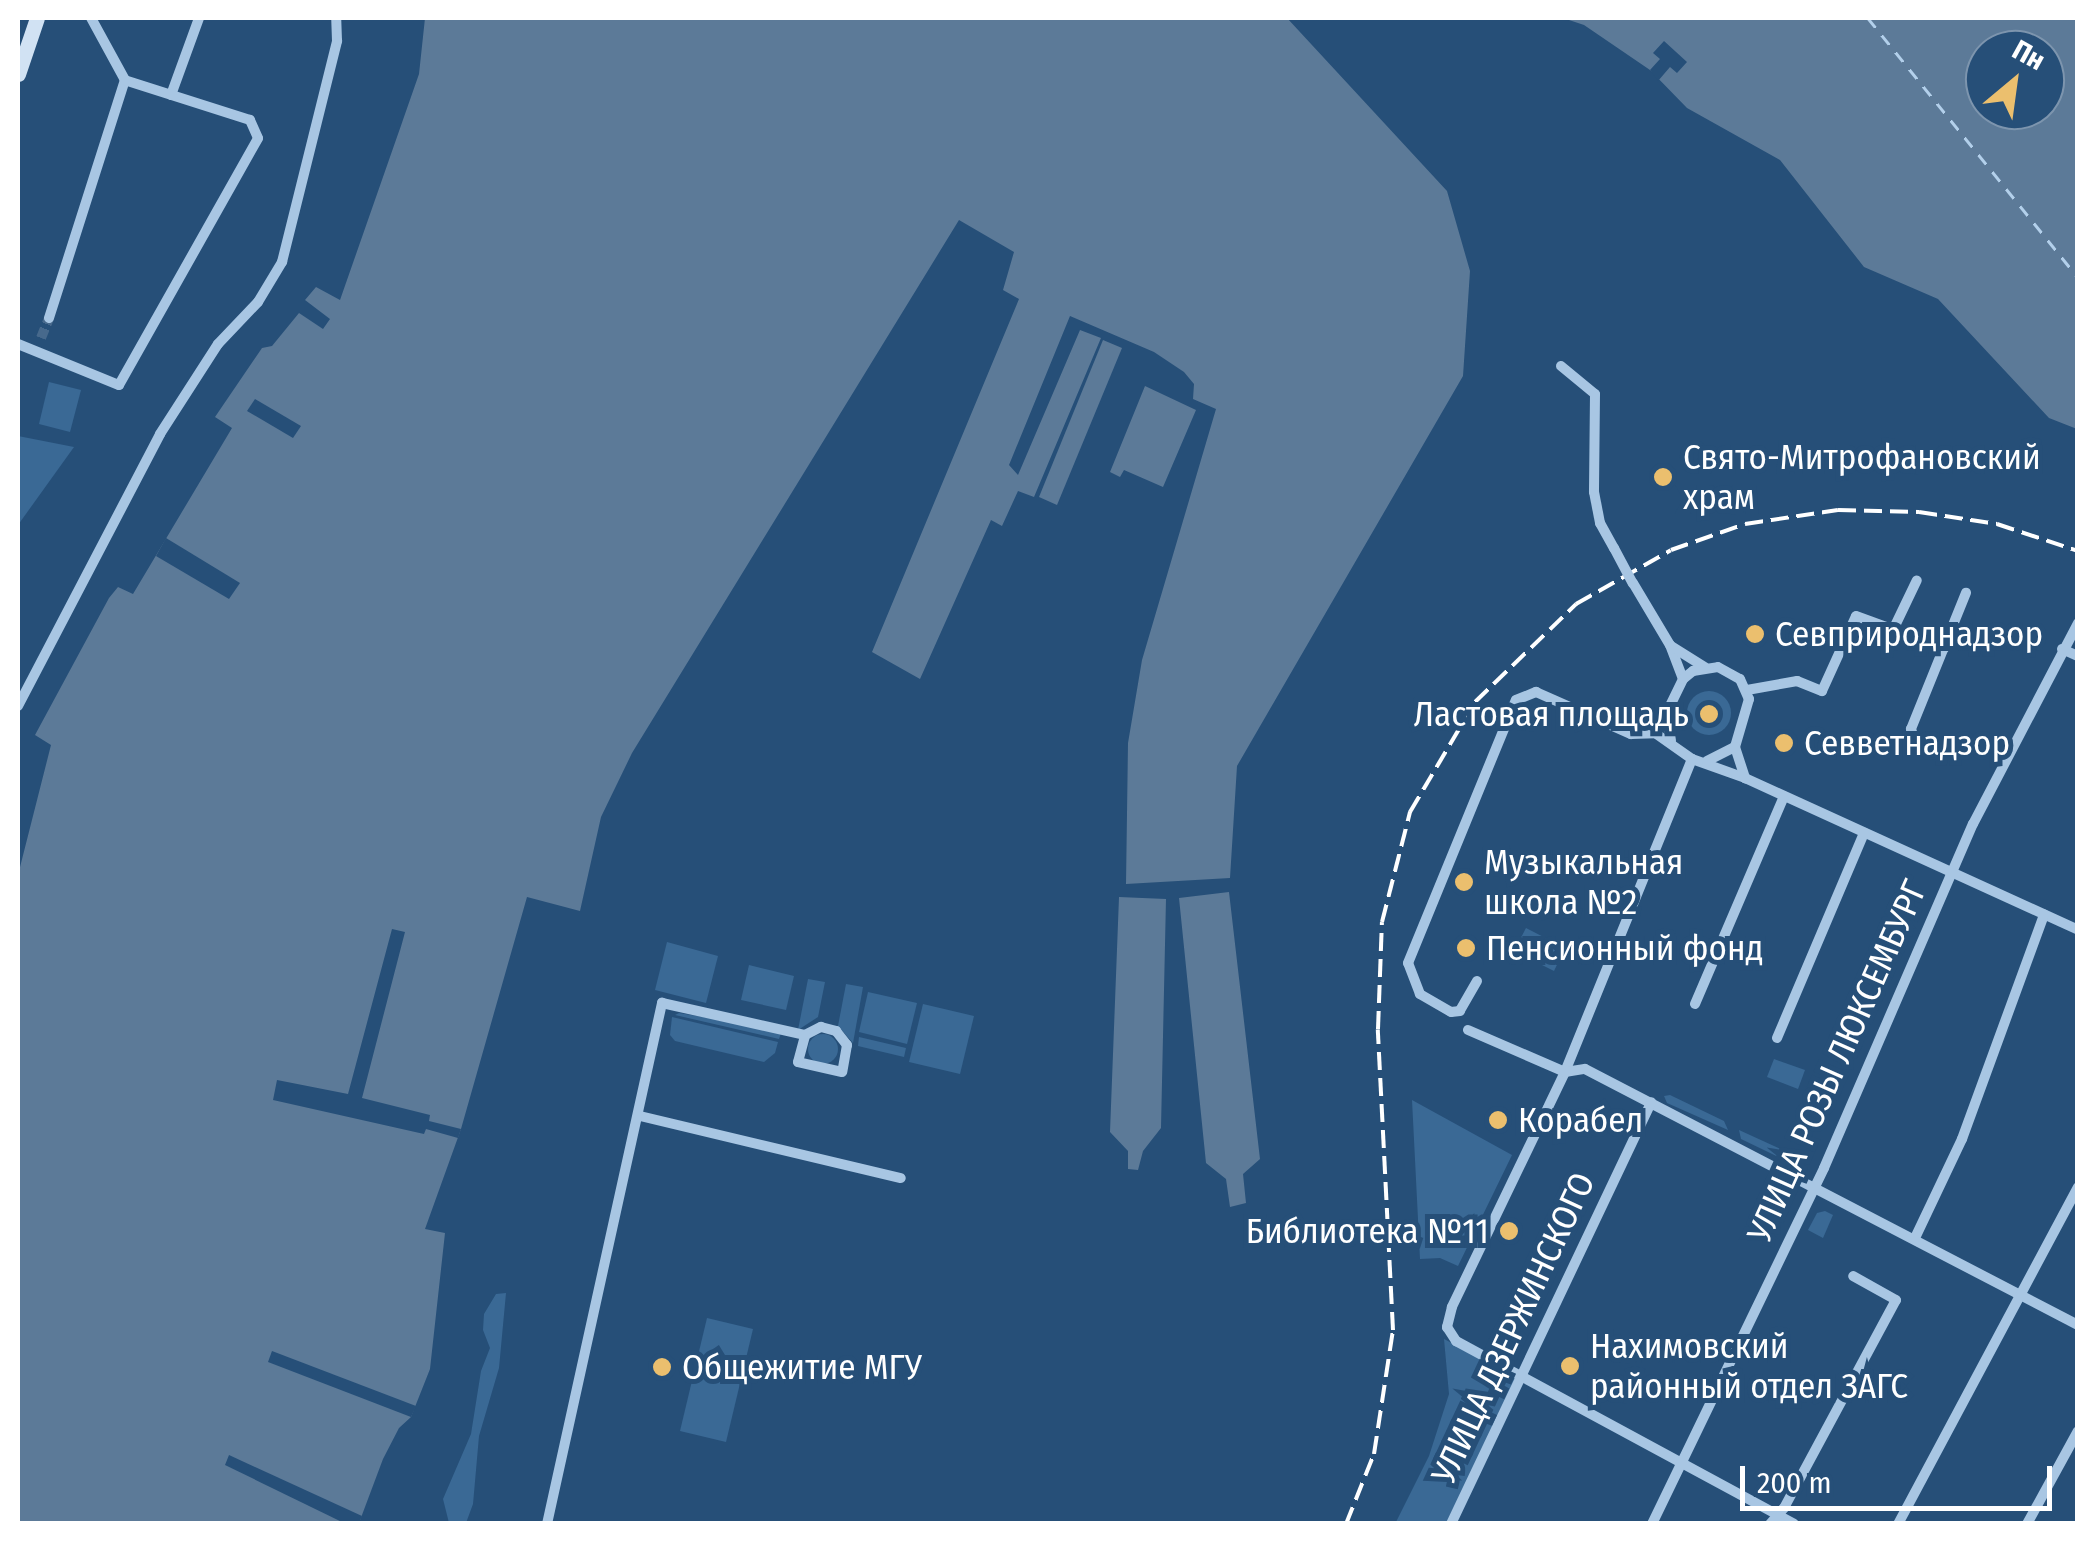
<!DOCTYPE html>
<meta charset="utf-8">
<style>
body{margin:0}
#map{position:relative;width:2095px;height:1541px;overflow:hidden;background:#264f78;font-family:"Fira Sans Condensed",sans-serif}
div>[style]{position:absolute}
.green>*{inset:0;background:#3a6995}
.round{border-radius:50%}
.water>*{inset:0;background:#5c7a98}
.pier>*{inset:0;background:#264f78}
.ferry>*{height:2.5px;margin-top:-1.25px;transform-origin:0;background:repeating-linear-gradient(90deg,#b3d0eb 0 12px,transparent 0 22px)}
.minor-tunnel>*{height:10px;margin-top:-5px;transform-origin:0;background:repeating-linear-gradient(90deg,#47698c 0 10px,transparent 0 15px)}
.minor>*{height:10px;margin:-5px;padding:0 5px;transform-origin:5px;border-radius:5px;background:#a8c6e3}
.secondary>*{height:15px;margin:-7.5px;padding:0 7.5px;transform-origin:7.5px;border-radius:7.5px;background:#d1e2f3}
.rail>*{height:4px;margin-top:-2px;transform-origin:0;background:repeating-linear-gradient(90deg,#fff 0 18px,transparent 0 26px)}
.minor-bridge>*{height:10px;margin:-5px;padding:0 5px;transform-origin:5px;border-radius:5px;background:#a8c6e3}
.dots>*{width:28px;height:28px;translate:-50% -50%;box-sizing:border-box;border:5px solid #264f78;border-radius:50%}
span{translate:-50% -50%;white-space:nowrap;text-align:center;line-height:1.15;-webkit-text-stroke:10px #264f78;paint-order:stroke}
.poi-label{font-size:35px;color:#fff}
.left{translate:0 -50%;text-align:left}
.right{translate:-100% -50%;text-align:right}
.street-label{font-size:35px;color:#fff}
.frame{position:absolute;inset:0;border:20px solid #fff;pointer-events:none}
.north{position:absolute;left:1965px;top:30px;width:100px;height:100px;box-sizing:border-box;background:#264f78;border:2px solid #7d95ae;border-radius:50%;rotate:29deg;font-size:28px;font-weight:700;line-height:40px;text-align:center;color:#fff}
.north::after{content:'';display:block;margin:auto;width:35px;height:45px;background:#ebbf6e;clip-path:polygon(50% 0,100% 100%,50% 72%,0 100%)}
.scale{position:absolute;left:1740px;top:1466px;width:312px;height:45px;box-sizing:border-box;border:5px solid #fff;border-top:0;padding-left:12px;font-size:30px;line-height:35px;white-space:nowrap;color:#fff;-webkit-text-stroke:8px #264f78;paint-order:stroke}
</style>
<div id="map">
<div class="green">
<i style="clip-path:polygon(49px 382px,81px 390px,70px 432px,39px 424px)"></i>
<i style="clip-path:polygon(18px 436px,74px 447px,18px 525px)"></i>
<i class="round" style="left:1687px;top:691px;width:44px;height:44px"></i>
<i style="clip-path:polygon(1526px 928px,1565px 948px,1554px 971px,1514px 951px)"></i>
<i style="clip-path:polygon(667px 942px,718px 956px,706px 1003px,655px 990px)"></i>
<i style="clip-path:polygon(749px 965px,794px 976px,786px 1010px,741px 1000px)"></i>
<i style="clip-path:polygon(808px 979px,825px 982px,818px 1017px,798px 1030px)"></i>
<i style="clip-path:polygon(846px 984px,863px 987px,853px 1043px,838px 1026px)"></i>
<i style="clip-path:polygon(868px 992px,917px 1003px,907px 1044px,859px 1032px)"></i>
<i style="clip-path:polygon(923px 1004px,974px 1016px,960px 1074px,909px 1062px)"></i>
<i style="clip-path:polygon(679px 1013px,709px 1018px,781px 1033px,779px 1039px,675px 1015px)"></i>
<i style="clip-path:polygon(672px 1017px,778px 1042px,775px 1053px,764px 1062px,675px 1041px,670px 1035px)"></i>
<i class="round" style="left:808px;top:1034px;width:30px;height:30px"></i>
<i style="clip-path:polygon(859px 1037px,906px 1048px,904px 1057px,858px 1046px)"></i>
<i style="clip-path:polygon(1774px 1059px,1805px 1070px,1798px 1089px,1767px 1077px)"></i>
<i style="clip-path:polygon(1670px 1095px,1724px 1121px,1728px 1130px,1667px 1103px,1664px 1096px)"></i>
<i style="clip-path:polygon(1412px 1100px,1512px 1155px,1458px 1266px,1440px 1258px,1420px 1259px)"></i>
<i style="clip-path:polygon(1739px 1130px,1787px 1152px,1793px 1158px,1791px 1163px,1741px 1139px)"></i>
<i style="clip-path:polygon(1825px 1211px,1833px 1215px,1823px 1238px,1808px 1230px,1817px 1213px)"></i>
<i style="clip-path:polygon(506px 1293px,499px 1368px,479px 1436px,473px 1504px,466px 1523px,449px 1523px,443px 1499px,471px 1434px,481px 1371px,490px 1348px,483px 1330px,484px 1314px,496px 1294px)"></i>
<i style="clip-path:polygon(707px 1318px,753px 1329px,726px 1442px,680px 1431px)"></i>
<i style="clip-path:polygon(1444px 1339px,1519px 1377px,1446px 1523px,1395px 1524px,1429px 1456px,1449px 1394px)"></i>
</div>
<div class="water">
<i style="clip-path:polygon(425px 18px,1287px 18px,1447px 191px,1470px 271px,1463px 376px,1237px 766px,1230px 878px,1126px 884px,1128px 743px,1142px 660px,1216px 409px,1193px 399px,1194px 384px,1184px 372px,1154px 352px,1070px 316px,1009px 465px,1018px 475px,1080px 330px,1101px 338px,1034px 497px,1018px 491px,1002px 526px,991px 520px,920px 679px,872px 652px,1019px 299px,1003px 290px,1014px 252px,959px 220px,632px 753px,601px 817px,580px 911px,527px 897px,461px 1129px,425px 1229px,445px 1233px,430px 1369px,411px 1417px,399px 1428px,383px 1459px,359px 1523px,18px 1524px,18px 875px,51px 745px,35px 735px,109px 598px,118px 587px,133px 594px,232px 428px,215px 417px,262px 348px,272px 346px,299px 313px,323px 329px,330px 319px,305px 300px,316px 287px,340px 300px,419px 74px)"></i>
<i style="clip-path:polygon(evenodd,1563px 18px,2077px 18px,2077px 429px,2049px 418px,1938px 299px,1864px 267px,1780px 160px,1687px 108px,1650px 70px,1584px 25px,1563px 18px,1985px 50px,2045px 50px,2045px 110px,1985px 110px,1985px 50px)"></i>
<i style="clip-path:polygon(1103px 340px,1122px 348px,1057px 505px,1039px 497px)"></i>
<i style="clip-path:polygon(1145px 386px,1196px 410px,1163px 487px,1124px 470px,1120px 477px,1110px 472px)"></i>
<i style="clip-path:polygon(1229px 892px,1260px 1159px,1243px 1174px,1246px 1203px,1230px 1207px,1226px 1179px,1206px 1163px,1179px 898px)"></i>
<i style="clip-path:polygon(1119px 897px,1166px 899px,1161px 1128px,1143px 1151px,1138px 1170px,1128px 1169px,1128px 1151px,1110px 1132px)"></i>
</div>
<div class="pier">
<i style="clip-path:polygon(1664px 41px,1687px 62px,1677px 73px,1670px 67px,1658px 81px,1650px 70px,1660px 59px,1653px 53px)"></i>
<i style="clip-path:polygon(255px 399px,301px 426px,293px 438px,247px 411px)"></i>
<i style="clip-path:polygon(166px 538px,240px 583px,229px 599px,156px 556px)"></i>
<i style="clip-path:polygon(392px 929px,405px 932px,362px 1098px,430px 1115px,429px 1121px,461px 1129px,458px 1138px,426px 1129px,424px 1134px,273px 1100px,277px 1080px,348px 1094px)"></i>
<i style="clip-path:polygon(272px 1351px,416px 1406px,411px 1417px,268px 1362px)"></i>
<i style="clip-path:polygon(229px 1455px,362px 1516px,359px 1523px,344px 1523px,225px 1465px)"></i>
</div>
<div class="ferry">
<i style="left:1868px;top:18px;width:333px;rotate:51deg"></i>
</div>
<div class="minor-tunnel">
<i style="left:41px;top:338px;width:22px;rotate:-68deg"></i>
</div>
<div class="minor">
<i style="left:171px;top:95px;width:82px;rotate:-70deg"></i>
<i style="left:49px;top:318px;width:250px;rotate:-72.3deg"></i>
<i style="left:18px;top:344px;width:109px;rotate:22.1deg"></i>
<i style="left:119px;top:385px;width:283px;rotate:-60.6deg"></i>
<i style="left:258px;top:138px;width:20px;rotate:-114deg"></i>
<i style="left:250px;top:120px;width:131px;rotate:-162.3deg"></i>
<i style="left:125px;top:80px;width:71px;rotate:-118.7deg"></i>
<i style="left:1561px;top:366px;width:44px;rotate:39.5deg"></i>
<i style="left:1595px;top:394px;width:98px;rotate:90.6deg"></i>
<i style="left:1594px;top:492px;width:32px;rotate:79deg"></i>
<i style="left:1600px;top:523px;width:29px;rotate:61deg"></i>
<i style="left:1633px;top:583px;width:72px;rotate:59.2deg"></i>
<i style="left:1670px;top:645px;width:36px;rotate:69deg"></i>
<i style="left:1893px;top:630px;width:55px;rotate:-64.4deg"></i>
<i style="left:1671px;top:646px;width:40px;rotate:32deg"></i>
<i style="left:2062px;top:649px;width:17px;rotate:24deg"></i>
<i style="left:1747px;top:690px;width:51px;rotate:-10.2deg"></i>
<i style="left:1797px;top:681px;width:27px;rotate:22deg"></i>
<i style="left:1822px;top:691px;width:82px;rotate:-65.6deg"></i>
<i style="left:1856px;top:616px;width:94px;rotate:20deg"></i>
<i style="left:18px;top:706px;width:307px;rotate:-62.4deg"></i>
<i style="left:160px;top:434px;width:107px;rotate:-57.2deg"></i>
<i style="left:218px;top:344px;width:58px;rotate:-46.4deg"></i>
<i style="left:258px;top:302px;width:47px;rotate:-59deg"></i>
<i style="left:282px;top:262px;width:228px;rotate:-76deg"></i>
<i style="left:337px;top:41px;width:23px;rotate:-92deg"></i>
<i style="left:1655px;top:733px;width:45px;rotate:35.1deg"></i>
<i style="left:1692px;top:759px;width:56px;rotate:19.7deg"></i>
<i style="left:1745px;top:778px;width:366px;rotate:24.5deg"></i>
<i style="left:1671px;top:741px;width:29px;rotate:-98deg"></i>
<i style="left:1667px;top:712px;width:37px;rotate:-64deg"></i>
<i style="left:1683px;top:679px;width:13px;rotate:-39deg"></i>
<i style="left:1693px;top:671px;width:25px;rotate:-9deg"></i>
<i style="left:1718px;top:667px;width:25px;rotate:29deg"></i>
<i style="left:1740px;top:679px;width:22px;rotate:66deg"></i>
<i style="left:1749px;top:699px;width:50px;rotate:106.3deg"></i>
<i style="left:1735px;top:747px;width:33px;rotate:72deg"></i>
<i style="left:1936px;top:753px;width:22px;rotate:-153deg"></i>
<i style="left:1916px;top:743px;width:15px;rotate:-110deg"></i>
<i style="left:1911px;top:729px;width:147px;rotate:-68deg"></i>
<i style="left:1692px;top:759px;width:338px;rotate:112.1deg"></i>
<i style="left:1565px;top:1072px;width:261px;rotate:115.7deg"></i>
<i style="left:1452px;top:1307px;width:21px;rotate:104deg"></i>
<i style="left:1447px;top:1327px;width:17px;rotate:57deg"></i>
<i style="left:1456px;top:1341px;width:384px;rotate:28.4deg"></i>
<i style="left:1707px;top:761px;width:31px;rotate:-27deg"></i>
<i style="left:1477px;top:981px;width:34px;rotate:120deg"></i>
<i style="left:1460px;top:1011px;width:9px;rotate:174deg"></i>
<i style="left:1451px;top:1012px;width:36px;rotate:-150deg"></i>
<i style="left:1420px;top:994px;width:33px;rotate:-111deg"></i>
<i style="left:1408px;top:963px;width:284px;rotate:-67.7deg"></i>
<i style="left:1516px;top:700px;width:22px;rotate:-22deg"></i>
<i style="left:1536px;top:692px;width:104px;rotate:23.9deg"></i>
<i style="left:1631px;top:734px;width:24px;rotate:-2deg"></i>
<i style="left:1695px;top:1004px;width:226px;rotate:-66.8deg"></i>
<i style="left:1468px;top:1030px;width:106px;rotate:23.4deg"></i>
<i style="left:1565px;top:1072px;width:20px;rotate:-9deg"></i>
<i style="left:1585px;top:1069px;width:556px;rotate:27.44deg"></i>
<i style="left:1777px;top:1038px;width:223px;rotate:-67deg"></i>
<i style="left:640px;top:1116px;width:268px;rotate:13.4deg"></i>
<i style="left:1915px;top:1238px;width:110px;rotate:-64.6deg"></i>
<i style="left:1962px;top:1139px;width:239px;rotate:-69.9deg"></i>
<i style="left:547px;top:1524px;width:534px;rotate:-77.55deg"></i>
<i style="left:662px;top:1003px;width:147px;rotate:12.6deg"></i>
<i style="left:805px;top:1035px;width:18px;rotate:-27deg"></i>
<i style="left:821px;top:1027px;width:16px;rotate:15deg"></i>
<i style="left:836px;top:1031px;width:18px;rotate:52deg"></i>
<i style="left:847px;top:1045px;width:27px;rotate:100deg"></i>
<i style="left:842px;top:1072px;width:45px;rotate:-167.2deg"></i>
<i style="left:798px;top:1062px;width:28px;rotate:-75deg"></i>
<i style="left:1451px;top:1524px;width:467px;rotate:-64.6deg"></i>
<i style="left:1652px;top:1524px;width:395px;rotate:-64.2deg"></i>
<i style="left:1824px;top:1168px;width:375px;rotate:-66.6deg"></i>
<i style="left:1973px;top:824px;width:227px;rotate:-62.4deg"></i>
<i style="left:1770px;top:1524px;width:21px;rotate:-49deg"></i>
<i style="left:1784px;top:1508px;width:236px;rotate:-61.7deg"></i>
<i style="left:1896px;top:1300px;width:49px;rotate:-150.8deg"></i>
<i style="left:1898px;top:1524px;width:382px;rotate:-61.9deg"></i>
<i style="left:2027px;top:1524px;width:106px;rotate:-61.3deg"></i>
</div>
<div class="secondary">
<i style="left:18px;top:74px;width:59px;rotate:-71.3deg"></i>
</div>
<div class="rail">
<i style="left:1346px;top:1524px;width:75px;rotate:-68.2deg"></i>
<i style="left:1374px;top:1454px;width:125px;rotate:-81.3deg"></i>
<i style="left:1393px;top:1330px;width:301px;rotate:-92.9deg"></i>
<i style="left:1378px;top:1029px;width:107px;rotate:-87.9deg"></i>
<i style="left:1382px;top:922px;width:114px;rotate:-75.7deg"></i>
<i style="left:1410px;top:812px;width:128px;rotate:-59.4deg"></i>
<i style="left:1475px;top:702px;width:141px;rotate:-44.1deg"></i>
<i style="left:1576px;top:604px;width:109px;rotate:-29.6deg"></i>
<i style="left:1671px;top:550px;width:78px;rotate:-19.4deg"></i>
<i style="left:1745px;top:524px;width:94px;rotate:-8.6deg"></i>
<i style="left:1838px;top:510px;width:81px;rotate:1.4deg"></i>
<i style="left:1919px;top:512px;width:79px;rotate:8.7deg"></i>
<i style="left:1997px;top:524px;width:85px;rotate:18.4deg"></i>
</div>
<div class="minor-bridge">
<i style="left:1614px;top:548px;width:40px;rotate:62deg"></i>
</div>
<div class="dots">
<i style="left:1663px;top:477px;background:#ebbf6e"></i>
<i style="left:1755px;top:634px;background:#ebbf6e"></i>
<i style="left:1709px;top:714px;background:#ebbf6e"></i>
<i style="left:1784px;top:743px;background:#ebbf6e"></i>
<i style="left:1464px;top:882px;background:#ebbf6e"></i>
<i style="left:1466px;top:948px;background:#ebbf6e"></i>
<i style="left:1498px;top:1120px;background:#ebbf6e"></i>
<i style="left:1509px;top:1231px;background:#ebbf6e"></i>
<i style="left:1570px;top:1366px;background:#ebbf6e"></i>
<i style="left:662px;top:1367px;background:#ebbf6e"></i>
</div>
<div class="poi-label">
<span class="left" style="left:1683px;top:477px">Свято-Митрофановский<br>храм</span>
<span class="left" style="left:1775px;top:634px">Севприроднадзор</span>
<span class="right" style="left:1689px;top:714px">Ластовая площадь</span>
<span class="left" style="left:1804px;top:743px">Севветнадзор</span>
<span class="left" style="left:1484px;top:882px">Музыкальная<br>школа №2</span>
<span class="left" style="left:1486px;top:948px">Пенсионный фонд</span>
<span class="left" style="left:1518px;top:1120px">Корабел</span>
<span class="right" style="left:1489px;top:1231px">Библиотека №11</span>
<span class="left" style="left:1590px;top:1366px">Нахимовский<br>районный отдел ЗАГС</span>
<span class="left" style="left:682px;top:1367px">Общежитие МГУ</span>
</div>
<div class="street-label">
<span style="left:1837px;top:1061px;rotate:-66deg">УЛИЦА РОЗЫ ЛЮКСЕМБУРГ</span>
<span style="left:1513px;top:1328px;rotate:-65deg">УЛИЦА ДЗЕРЖИНСКОГО</span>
</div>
<div class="frame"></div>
<div class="north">Пн</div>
<div class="scale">200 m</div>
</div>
